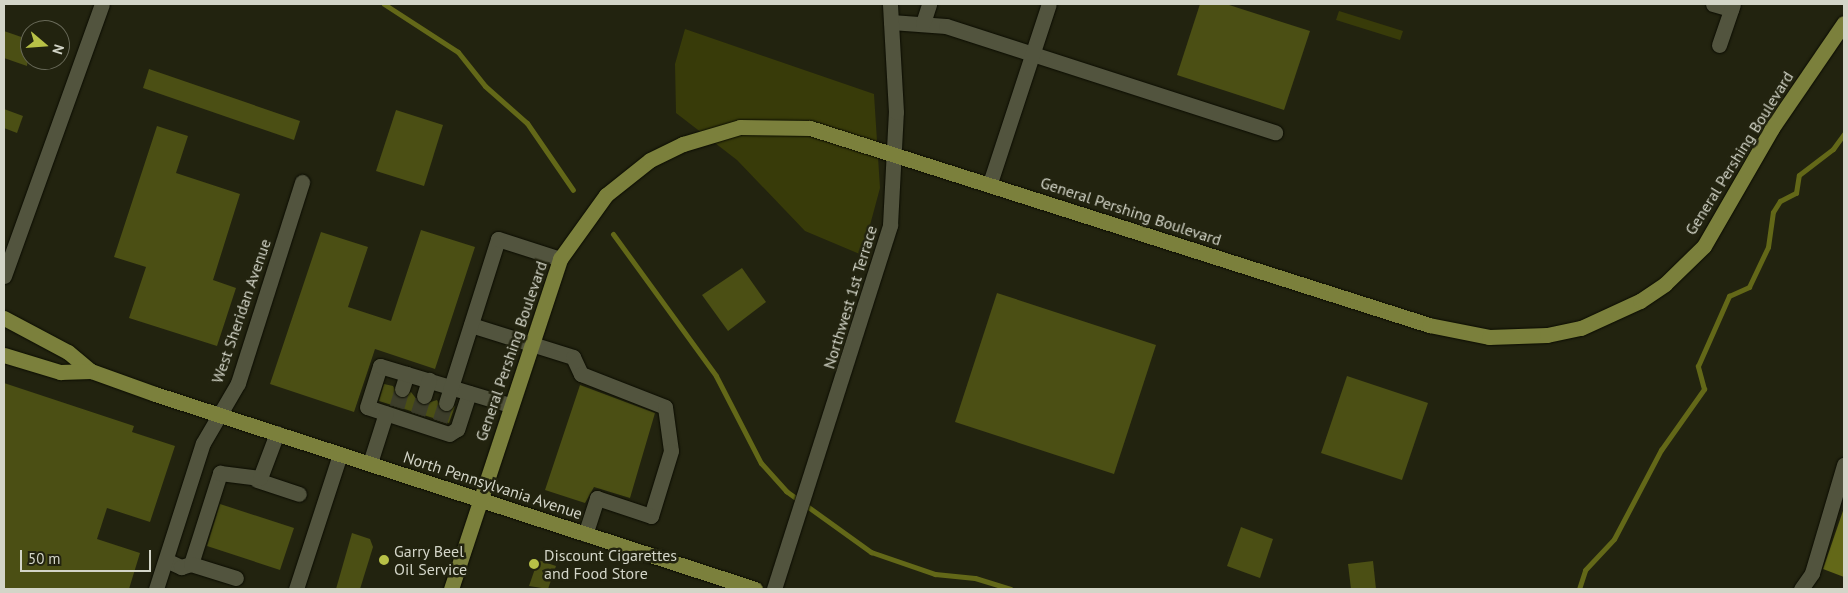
<!DOCTYPE html>
<style>
body{margin:0}
#map{position:relative;width:1848px;height:593px;overflow:hidden;background:#22230f;font-family:"PT Sans",sans-serif}
div>[style]{position:absolute}
.green>*{inset:0;background:#383b09}
.water>*{inset:0;background:#636818}
.stream>*{height:5px;margin:-2.5px;padding:0 2.5px;transform-origin:2.5px;border-radius:2.5px;background:#636818}
.building>*{inset:0;background:#4b4f14}
.minor-tunnel>*{height:15px;margin-top:-7.5px;transform-origin:0;background:repeating-linear-gradient(90deg,#3d3e2b 0 15px,transparent 0 23px)}
.roads{filter:drop-shadow(0 0 1px #0b0c00) drop-shadow(0 0 1px #0b0c00)}
.minor>*{height:15px;margin:-7.5px;padding:0 7.5px;transform-origin:7.5px;border-radius:7.5px;background:#52543e}
.major>*{height:15px;margin:-7.5px;padding:0 7.5px;transform-origin:7.5px;border-radius:7.5px;background:#7b803c}
.dots>*{width:14px;height:14px;translate:-50% -50%;box-sizing:border-box;border:2px solid #22230f;border-radius:50%}
span{translate:-50% -50%;white-space:nowrap;text-align:center;line-height:1.15;-webkit-text-stroke:5px #22230f;paint-order:stroke}
.street-label{font-size:16px;color:#d3d5c8}
.poi-label{font-size:16px;color:#d3d5c8}
.left{translate:0 -50%;text-align:left}
.frame{position:absolute;inset:0;border:5px solid #d3d5c8;pointer-events:none}
.north{position:absolute;left:20px;top:20px;width:50px;height:50px;box-sizing:border-box;background:#22230f;border:1px solid #696a59;border-radius:50%;rotate:108deg;font-size:14px;font-weight:700;line-height:20px;text-align:center;color:#d3d5c8}
.north::after{content:'';display:block;margin:auto;width:18px;height:22px;background:#b8c147;clip-path:polygon(50% 0,100% 100%,50% 72%,0 100%)}
.scale{position:absolute;left:20px;top:550px;width:131px;height:22px;box-sizing:border-box;border:2px solid #d3d5c8;border-top:0;padding-left:6px;font-size:15px;line-height:18px;white-space:nowrap;color:#d3d5c8;-webkit-text-stroke:4px #22230f;paint-order:stroke}
</style>
<div id="map">
<div class="green">
<i style="clip-path:polygon(1339px 11px,1403px 31px,1400px 40px,1336px 20px)"></i>
<i style="clip-path:polygon(685px 29px,874px 94px,880px 188px,862px 255px,805px 231px,737px 160px,676px 113px,675px 64px)"></i>
</div>
<div class="water">
<i style="clip-path:polygon(1844px 508px,1844px 577px,1823px 569px)"></i>
</div>
<div class="stream">
<i style="left:384px;top:4px;width:88px;rotate:33deg"></i>
<i style="left:458px;top:52px;width:43px;rotate:51.5deg"></i>
<i style="left:485px;top:86px;width:56px;rotate:41.4deg"></i>
<i style="left:527px;top:123px;width:81px;rotate:55.5deg"></i>
<i style="left:613px;top:234px;width:175px;rotate:54deg"></i>
<i style="left:716px;top:376px;width:98px;rotate:62.7deg"></i>
<i style="left:761px;top:463px;width:38px;rotate:48deg"></i>
<i style="left:786px;top:491px;width:105px;rotate:35.7deg"></i>
<i style="left:871px;top:552px;width:68px;rotate:19deg"></i>
<i style="left:935px;top:574px;width:40px;rotate:5.7deg"></i>
<i style="left:975px;top:578px;width:37px;rotate:17deg"></i>
<i style="left:1579px;top:589px;width:20px;rotate:-72deg"></i>
<i style="left:1585px;top:570px;width:42px;rotate:-46.9deg"></i>
<i style="left:1614px;top:539px;width:101px;rotate:-62.2deg"></i>
<i style="left:1661px;top:450px;width:75px;rotate:-54.8deg"></i>
<i style="left:1704px;top:389px;width:24px;rotate:-105deg"></i>
<i style="left:1698px;top:366px;width:77px;rotate:-66.1deg"></i>
<i style="left:1729px;top:296px;width:22px;rotate:-24deg"></i>
<i style="left:1749px;top:287px;width:44px;rotate:-64.6deg"></i>
<i style="left:1768px;top:247px;width:35px;rotate:-82deg"></i>
<i style="left:1773px;top:212px;width:13px;rotate:-58deg"></i>
<i style="left:1780px;top:201px;width:18px;rotate:-27deg"></i>
<i style="left:1796px;top:193px;width:18px;rotate:-81deg"></i>
<i style="left:1799px;top:175px;width:43px;rotate:-37.4deg"></i>
<i style="left:1833px;top:149px;width:19px;rotate:-54deg"></i>
</div>
<div class="building">
<i style="clip-path:polygon(1200px 4px,1226px 4px,1310px 31px,1284px 110px,1177px 75px)"></i>
<i style="clip-path:polygon(4px 31px,30px 40px,27px 66px,4px 58px)"></i>
<i style="clip-path:polygon(149px 69px,300px 121px,294px 140px,143px 88px)"></i>
<i style="clip-path:polygon(4px 109px,23px 116px,17px 133px,4px 128px)"></i>
<i style="clip-path:polygon(396px 110px,443px 125px,424px 186px,376px 171px)"></i>
<i style="clip-path:polygon(157px 126px,188px 136px,176px 173px,240px 194px,213px 280px,236px 288px,217px 346px,129px 318px,146px 267px,114px 257px)"></i>
<i style="clip-path:polygon(421px 230px,475px 247px,435px 369px,375px 349px,354px 412px,270px 384px,321px 232px,368px 247px,348px 307px,391px 321px)"></i>
<i style="clip-path:polygon(742px 268px,766px 302px,728px 331px,702px 295px)"></i>
<i style="clip-path:polygon(997px 293px,1156px 345px,1114px 474px,955px 422px)"></i>
<i style="clip-path:polygon(1347px 376px,1428px 403px,1402px 480px,1321px 453px)"></i>
<i style="clip-path:polygon(4px 383px,134px 426px,132px 432px,175px 446px,150px 522px,107px 508px,97px 539px,140px 553px,129px 589px,4px 589px)"></i>
<i style="clip-path:polygon(384px 384px,393px 386px,400px 398px,411px 392px,421px 405px,437px 400px,444px 412px,455px 406px,449px 423px,379px 401px)"></i>
<i style="clip-path:polygon(580px 385px,655px 413px,630px 498px,594px 487px,585px 503px,545px 490px)"></i>
<i style="clip-path:polygon(220px 504px,294px 528px,280px 570px,207px 546px)"></i>
<i style="clip-path:polygon(1241px 527px,1273px 539px,1260px 578px,1227px 566px)"></i>
<i style="clip-path:polygon(352px 533px,370px 539px,373px 547px,360px 589px,336px 589px)"></i>
<i style="clip-path:polygon(538px 560px,556px 566px,548px 589px,529px 586px)"></i>
<i style="clip-path:polygon(1373px 561px,1376px 589px,1351px 589px,1348px 564px)"></i>
</div>
<div class="minor-tunnel">
<i style="left:397px;top:407px;width:19px;rotate:-74deg"></i>
<i style="left:418px;top:414px;width:19px;rotate:-72deg"></i>
<i style="left:440px;top:421px;width:19px;rotate:-72deg"></i>
</div>
<div class="roads">
<div class="minor">
<i style="left:1713px;top:4px;width:19px;rotate:16deg"></i>
<i style="left:891px;top:22px;width:55px;rotate:4.2deg"></i>
<i style="left:946px;top:26px;width:346px;rotate:17.9deg"></i>
<i style="left:923px;top:23px;width:20px;rotate:-72deg"></i>
<i style="left:1719px;top:45px;width:43px;rotate:-71.1deg"></i>
<i style="left:990px;top:183px;width:188px;rotate:-71.8deg"></i>
<i style="left:4px;top:276px;width:289px;rotate:-70.2deg"></i>
<i style="left:471px;top:325px;width:107px;rotate:17.4deg"></i>
<i style="left:573px;top:357px;width:19px;rotate:65deg"></i>
<i style="left:581px;top:374px;width:90px;rotate:21.4deg"></i>
<i style="left:665px;top:407px;width:44px;rotate:82.2deg"></i>
<i style="left:671px;top:451px;width:68px;rotate:107.1deg"></i>
<i style="left:651px;top:516px;width:57px;rotate:-161.6deg"></i>
<i style="left:597px;top:498px;width:38px;rotate:108deg"></i>
<i style="left:402px;top:389px;width:16px;rotate:-72deg"></i>
<i style="left:469px;top:393px;width:38px;rotate:108deg"></i>
<i style="left:457px;top:429px;width:9px;rotate:148deg"></i>
<i style="left:449px;top:434px;width:86px;rotate:-161.8deg"></i>
<i style="left:367px;top:407px;width:43px;rotate:-72.4deg"></i>
<i style="left:380px;top:366px;width:136px;rotate:16.7deg"></i>
<i style="left:424px;top:396px;width:17px;rotate:-73deg"></i>
<i style="left:446px;top:403px;width:172px;rotate:-72.4deg"></i>
<i style="left:498px;top:239px;width:65px;rotate:17.9deg"></i>
<i style="left:370px;top:463px;width:52px;rotate:-72.3deg"></i>
<i style="left:257px;top:480px;width:44px;rotate:18.4deg"></i>
<i style="left:166px;top:560px;width:17px;rotate:25deg"></i>
<i style="left:181px;top:567px;width:10px;rotate:-17deg"></i>
<i style="left:191px;top:564px;width:96px;rotate:-72.3deg"></i>
<i style="left:220px;top:473px;width:40px;rotate:7.1deg"></i>
<i style="left:260px;top:478px;width:48px;rotate:-69.3deg"></i>
<i style="left:191px;top:564px;width:47px;rotate:17.3deg"></i>
<i style="left:156px;top:589px;width:153px;rotate:-72.2deg"></i>
<i style="left:203px;top:443px;width:69px;rotate:-59.7deg"></i>
<i style="left:238px;top:383px;width:211px;rotate:-72.3deg"></i>
<i style="left:296px;top:589px;width:142px;rotate:-71.9deg"></i>
<i style="left:774px;top:589px;width:382px;rotate:-72.3deg"></i>
<i style="left:890px;top:225px;width:113px;rotate:-87deg"></i>
<i style="left:896px;top:112px;width:108px;rotate:-93.2deg"></i>
<i style="left:1801px;top:589px;width:19px;rotate:-55deg"></i>
<i style="left:1812px;top:573px;width:113px;rotate:-73.5deg"></i>
</div>
<div class="major">
<i style="left:4px;top:318px;width:72px;rotate:28deg"></i>
<i style="left:68px;top:352px;width:30px;rotate:40deg"></i>
<i style="left:91px;top:371px;width:68px;rotate:19.8deg"></i>
<i style="left:155px;top:394px;width:631px;rotate:18deg"></i>
<i style="left:4px;top:355px;width:59px;rotate:16.9deg"></i>
<i style="left:60px;top:372px;width:31px;rotate:-2deg"></i>
<i style="left:451px;top:589px;width:348px;rotate:-71.7deg"></i>
<i style="left:560px;top:259px;width:79px;rotate:-54.3deg"></i>
<i style="left:606px;top:195px;width:56px;rotate:-38.5deg"></i>
<i style="left:650px;top:160px;width:37px;rotate:-26deg"></i>
<i style="left:683px;top:144px;width:59px;rotate:-16.6deg"></i>
<i style="left:740px;top:127px;width:70px;rotate:0.8deg"></i>
<i style="left:810px;top:128px;width:650px;rotate:17.65deg"></i>
<i style="left:1429px;top:325px;width:61px;rotate:11.3deg"></i>
<i style="left:1489px;top:337px;width:58px;rotate:-2deg"></i>
<i style="left:1547px;top:335px;width:35px;rotate:-12deg"></i>
<i style="left:1581px;top:328px;width:65px;rotate:-24.6deg"></i>
<i style="left:1640px;top:301px;width:30px;rotate:-34deg"></i>
<i style="left:1665px;top:284px;width:54px;rotate:-44.3deg"></i>
<i style="left:1704px;top:246px;width:136px;rotate:-60deg"></i>
<i style="left:1772px;top:128px;width:127px;rotate:-55.6deg"></i>
</div>
</div>
<div class="dots">
<i style="left:384px;top:560px;background:#b8c147"></i>
<i style="left:534px;top:564px;background:#b8c147"></i>
</div>
<div class="street-label">
<span style="left:1739px;top:153px;rotate:-58deg">General Pershing Boulevard</span>
<span style="left:1131px;top:211px;rotate:18deg">General Pershing Boulevard</span>
<span style="left:850px;top:297px;rotate:-73deg">Northwest 1st Terrace</span>
<span style="left:241px;top:311px;rotate:-71deg">West Sheridan Avenue</span>
<span style="left:511px;top:351px;rotate:-71deg">General Pershing Boulevard</span>
<span style="left:493px;top:485px;rotate:18deg">North Pennsylvania Avenue</span>
</div>
<div class="poi-label">
<span class="left" style="left:394px;top:560px">Garry Beel<br>Oil Service</span>
<span class="left" style="left:544px;top:564px">Discount Cigarettes<br>and Food Store</span>
</div>
<div class="frame"></div>
<div class="north">N</div>
<div class="scale">50 m</div>
</div>
